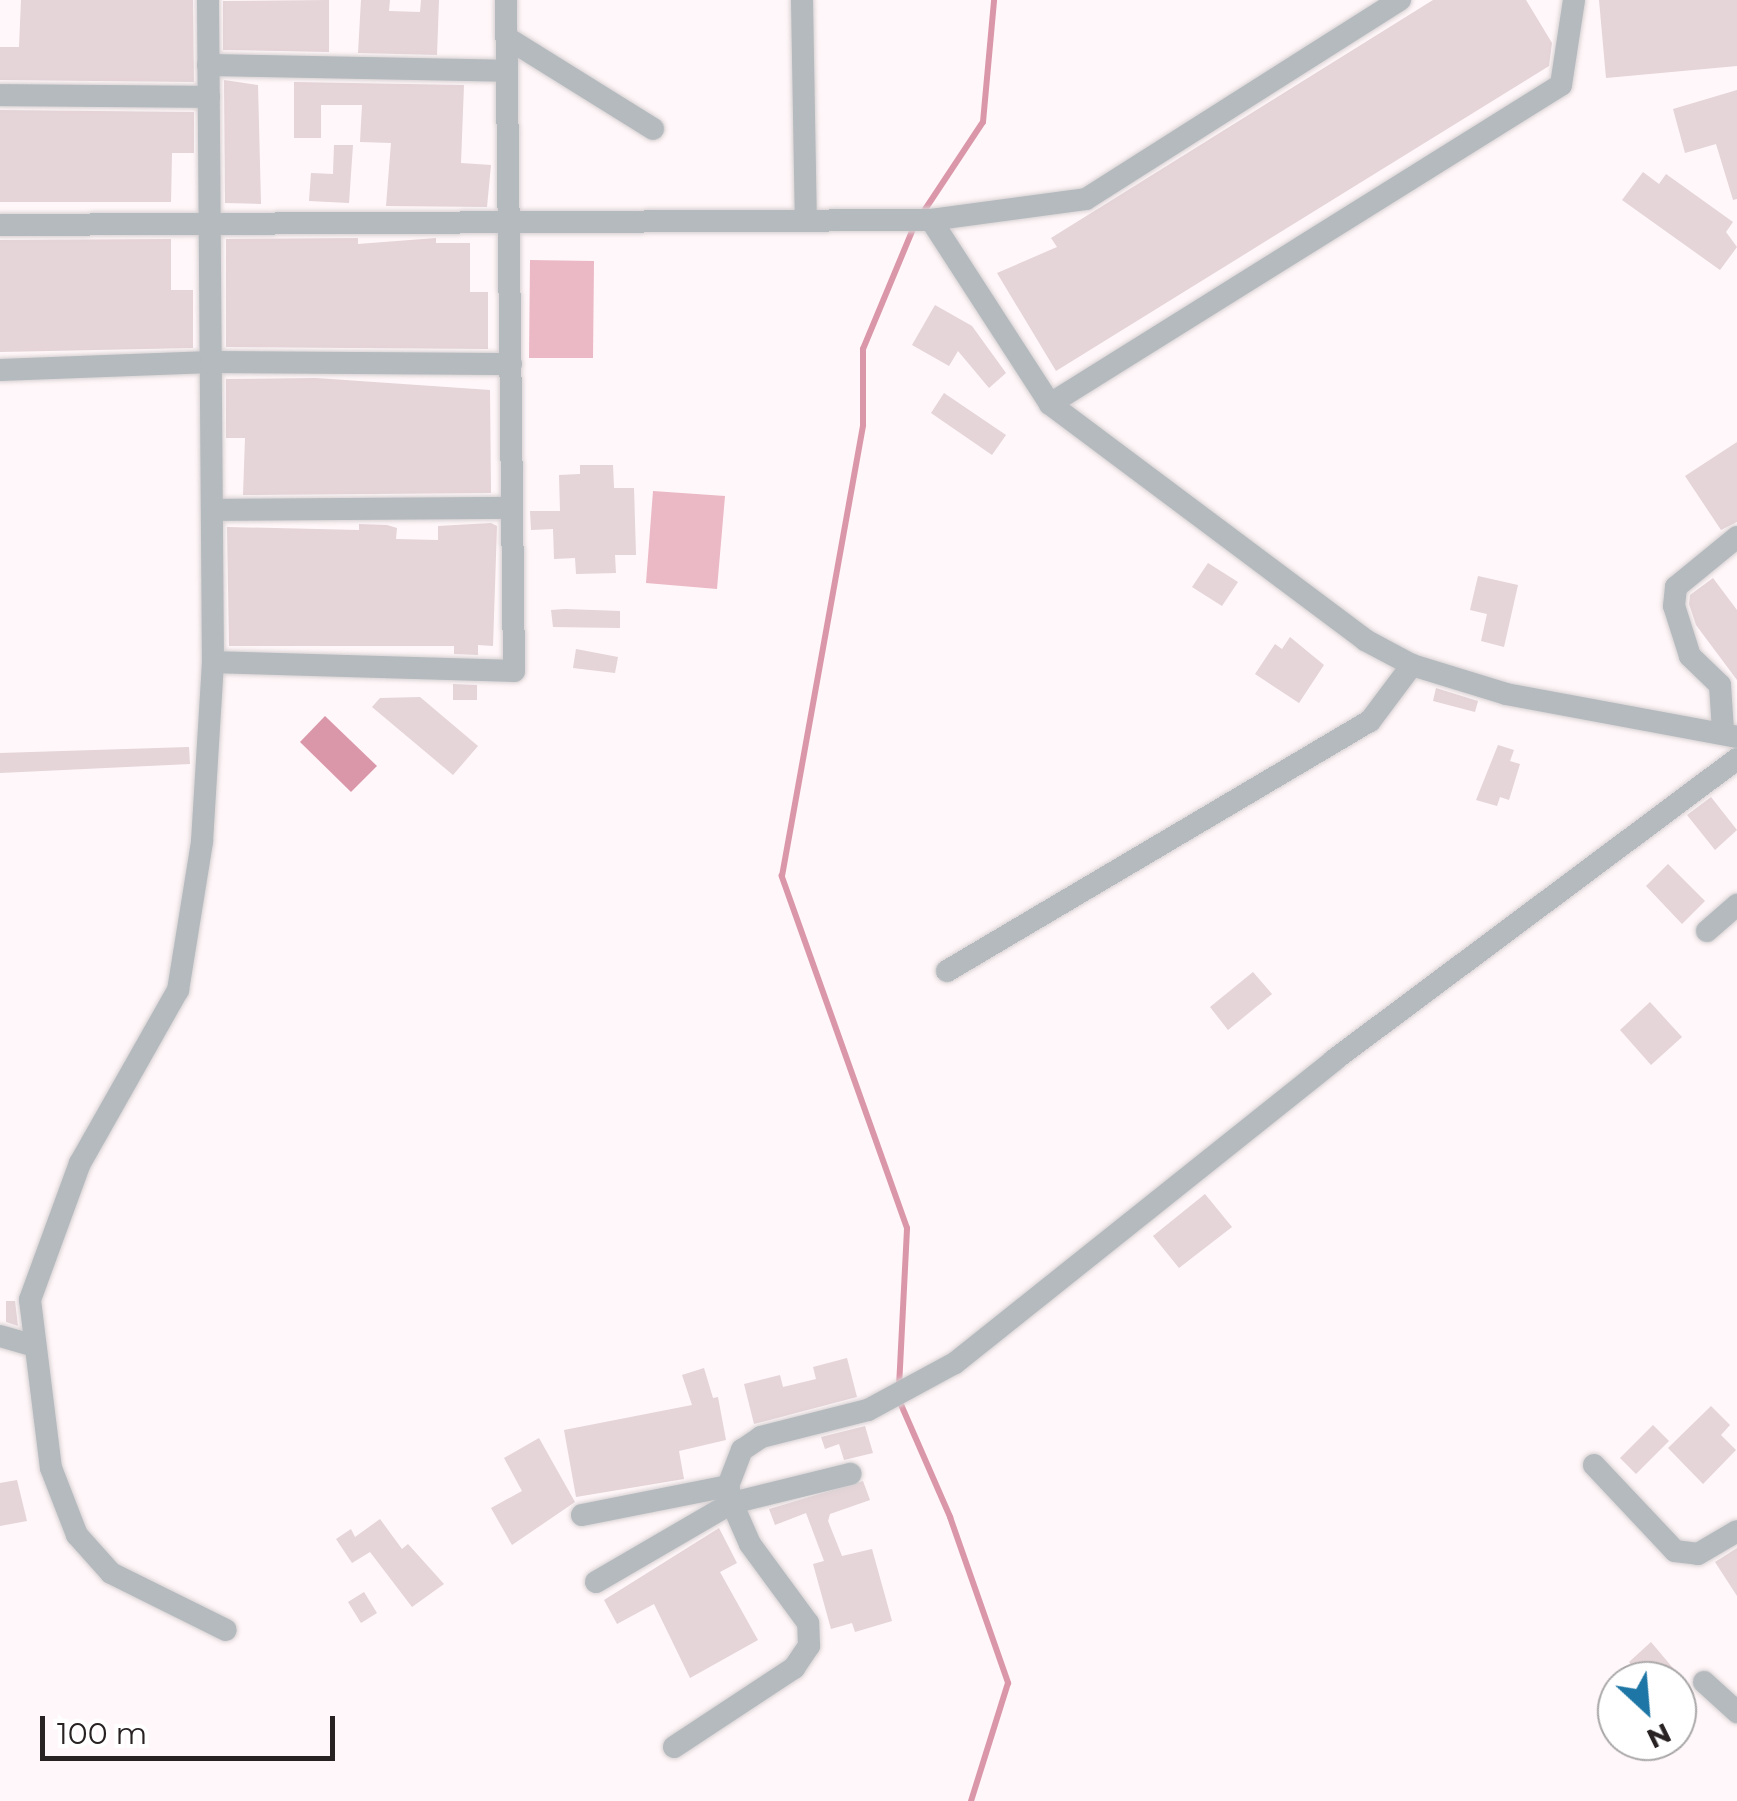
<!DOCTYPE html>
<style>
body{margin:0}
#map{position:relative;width:1737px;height:1801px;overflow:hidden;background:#fff7f9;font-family:Montserrat,sans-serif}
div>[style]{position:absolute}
.green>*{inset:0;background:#ebb8c6}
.water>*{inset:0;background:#db97aa}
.stream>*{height:6px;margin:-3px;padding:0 3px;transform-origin:3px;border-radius:3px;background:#db97aa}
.building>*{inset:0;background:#e5d4d8}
.roads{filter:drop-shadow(0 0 2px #d8d1d2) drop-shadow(0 0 2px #d8d1d2)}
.minor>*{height:22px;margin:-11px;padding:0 11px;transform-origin:11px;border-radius:11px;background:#b4babe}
span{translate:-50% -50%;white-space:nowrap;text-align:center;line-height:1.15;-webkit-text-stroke:8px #fff;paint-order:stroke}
.north{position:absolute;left:1597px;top:1661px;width:100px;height:100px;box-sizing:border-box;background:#fff;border:2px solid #a9a7a7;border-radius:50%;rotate:154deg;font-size:28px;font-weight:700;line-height:40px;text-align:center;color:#282223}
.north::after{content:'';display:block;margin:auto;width:35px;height:45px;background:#1d76a5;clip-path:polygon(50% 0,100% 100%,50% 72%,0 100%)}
.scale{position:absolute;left:40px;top:1716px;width:295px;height:45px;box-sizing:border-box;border:5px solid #282223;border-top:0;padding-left:12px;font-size:30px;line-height:35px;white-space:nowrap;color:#282223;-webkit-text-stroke:8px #fff;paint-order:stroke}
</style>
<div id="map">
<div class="green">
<i style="clip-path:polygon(530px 260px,594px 261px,593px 358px,529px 358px)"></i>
<i style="clip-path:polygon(653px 491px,725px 496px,717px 589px,646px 583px)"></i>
</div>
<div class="water">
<i style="clip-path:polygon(325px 716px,377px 766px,351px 792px,300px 742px)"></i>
</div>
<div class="stream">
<i style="left:922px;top:214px;width:110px;rotate:-56.5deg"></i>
<i style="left:983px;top:122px;width:122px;rotate:-84.8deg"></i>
<i style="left:899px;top:1387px;width:159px;rotate:-87.1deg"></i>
<i style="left:907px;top:1228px;width:374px;rotate:-109.6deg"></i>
<i style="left:782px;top:876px;width:458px;rotate:-79.8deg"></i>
<i style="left:863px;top:425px;width:76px;rotate:-90deg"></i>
<i style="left:863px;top:349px;width:135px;rotate:-67.4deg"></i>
<i style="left:899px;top:1400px;width:128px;rotate:66.4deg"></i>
<i style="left:950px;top:1517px;width:176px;rotate:70.7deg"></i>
<i style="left:1008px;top:1683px;width:124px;rotate:107.4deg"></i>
</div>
<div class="building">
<i style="clip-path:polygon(21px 0,193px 0,194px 82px,0 80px,0 47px,19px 47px)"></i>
<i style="clip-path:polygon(329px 0,329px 52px,223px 50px,223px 1px)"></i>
<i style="clip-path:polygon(361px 0,390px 0,389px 11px,420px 12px,421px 0,439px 0,437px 55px,358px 53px)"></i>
<i style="clip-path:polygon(1433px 0,1526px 0,1552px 43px,1549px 66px,1056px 371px,997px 273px,1057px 247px,1051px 238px)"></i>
<i style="clip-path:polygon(1599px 0,1737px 0,1737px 66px,1606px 78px)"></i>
<i style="clip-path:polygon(224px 80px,258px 85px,261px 204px,225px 203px)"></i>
<i style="clip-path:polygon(294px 82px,464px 85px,461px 163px,491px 165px,487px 207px,386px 206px,391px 143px,360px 142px,362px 105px,321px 105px,321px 138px,294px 138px)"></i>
<i style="clip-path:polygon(1737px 90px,1737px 199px,1733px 200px,1716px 144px,1685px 153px,1673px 109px)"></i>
<i style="clip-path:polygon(0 110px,194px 112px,194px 153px,172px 153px,171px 202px,0 202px)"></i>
<i style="clip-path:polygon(334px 145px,353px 145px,349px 203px,309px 201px,311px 173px,333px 174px)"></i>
<i style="clip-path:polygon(1643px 172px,1659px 184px,1666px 174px,1733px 222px,1726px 232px,1737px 247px,1720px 270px,1622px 200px)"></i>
<i style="clip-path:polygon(358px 238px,358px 244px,436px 238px,436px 243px,470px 243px,470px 292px,488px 292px,488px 349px,226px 347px,226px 239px)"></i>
<i style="clip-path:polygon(171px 239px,171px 290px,193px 290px,193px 348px,0 352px,0 240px)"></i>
<i style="clip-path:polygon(935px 305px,972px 326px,1006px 373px,989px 388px,958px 351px,949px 366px,912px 345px)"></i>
<i style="clip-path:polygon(316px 378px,490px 390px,491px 493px,243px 495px,245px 438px,226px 438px,226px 379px)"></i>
<i style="clip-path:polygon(944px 393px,1006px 435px,992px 455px,931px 413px)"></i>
<i style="clip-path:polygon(1737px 442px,1737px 522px,1721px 530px,1685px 476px)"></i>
<i style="clip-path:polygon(580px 465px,613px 465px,614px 488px,634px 488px,636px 555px,615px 555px,616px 573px,576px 574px,575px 558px,554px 559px,553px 529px,531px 530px,530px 511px,560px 511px,559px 475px,580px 474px)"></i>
<i style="clip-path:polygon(491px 523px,497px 526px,493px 646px,478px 645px,478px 655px,454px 654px,454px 646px,229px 646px,227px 527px,359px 530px,359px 524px,387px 525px,397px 528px,396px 539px,438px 540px,438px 526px)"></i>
<i style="clip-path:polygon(1208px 563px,1238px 582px,1222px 606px,1192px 587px)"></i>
<i style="clip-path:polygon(1478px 576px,1518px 585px,1504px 647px,1481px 641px,1487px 614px,1470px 610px)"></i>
<i style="clip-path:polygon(1713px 578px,1737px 610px,1737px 680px,1696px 625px,1689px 604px,1690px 595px)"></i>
<i style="clip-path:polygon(565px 609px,620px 611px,620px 628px,553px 627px,551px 610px)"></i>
<i style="clip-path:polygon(1290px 637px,1324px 665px,1299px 703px,1255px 674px,1275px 644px,1282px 649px)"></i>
<i style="clip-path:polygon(576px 649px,618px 657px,615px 673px,573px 668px)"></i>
<i style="clip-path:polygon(453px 684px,477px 685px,477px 700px,453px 700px)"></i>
<i style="clip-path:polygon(1436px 688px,1478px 701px,1475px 712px,1433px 701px)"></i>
<i style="clip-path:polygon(420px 697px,478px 746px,453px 775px,372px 707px,380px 698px)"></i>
<i style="clip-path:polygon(1498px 745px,1514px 750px,1510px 761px,1520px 764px,1509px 800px,1500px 797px,1497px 806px,1476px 800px)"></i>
<i style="clip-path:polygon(189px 747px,190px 764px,0 773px,0 753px)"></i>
<i style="clip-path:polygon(1711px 797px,1737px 830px,1715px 850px,1687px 815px)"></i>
<i style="clip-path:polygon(1668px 864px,1705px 901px,1682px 924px,1646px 886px)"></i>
<i style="clip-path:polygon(1253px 972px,1272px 994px,1228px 1030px,1210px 1007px)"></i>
<i style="clip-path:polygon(1650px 1002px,1682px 1037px,1651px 1065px,1620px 1030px)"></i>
<i style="clip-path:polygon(1205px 1194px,1232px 1227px,1179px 1268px,1153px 1236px)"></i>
<i style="clip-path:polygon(6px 1301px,15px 1301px,18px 1326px,6px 1322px)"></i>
<i style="clip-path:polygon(847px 1358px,857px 1397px,754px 1424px,744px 1384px,780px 1375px,783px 1387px,816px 1379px,813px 1367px)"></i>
<i style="clip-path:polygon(704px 1368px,713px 1398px,718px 1397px,726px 1440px,679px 1451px,684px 1479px,576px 1497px,564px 1430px,692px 1405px,682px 1375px)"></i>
<i style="clip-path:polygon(1711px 1406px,1730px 1425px,1721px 1435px,1736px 1450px,1703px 1484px,1668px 1448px)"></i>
<i style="clip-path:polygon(1653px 1425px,1669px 1441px,1636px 1474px,1620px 1458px)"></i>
<i style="clip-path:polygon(865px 1426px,873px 1453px,844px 1460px,839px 1444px,825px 1449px,821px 1437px)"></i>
<i style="clip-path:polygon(539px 1438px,575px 1502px,512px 1545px,491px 1508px,522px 1491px,504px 1458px)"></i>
<i style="clip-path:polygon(17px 1480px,27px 1521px,0 1526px,0 1483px)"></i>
<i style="clip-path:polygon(863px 1481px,870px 1500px,830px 1514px,828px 1521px,842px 1556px,872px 1549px,892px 1621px,855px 1632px,852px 1623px,831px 1629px,813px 1564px,824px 1561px,806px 1513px,775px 1525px,769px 1509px)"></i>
<i style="clip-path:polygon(380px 1519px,402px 1549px,408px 1544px,444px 1584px,412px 1607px,370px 1552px,352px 1563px,336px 1539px,351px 1529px,355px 1537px)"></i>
<i style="clip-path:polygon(719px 1528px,737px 1563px,720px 1572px,758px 1640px,690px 1678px,654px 1604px,617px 1624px,604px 1600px)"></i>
<i style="clip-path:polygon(1737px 1548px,1737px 1596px,1715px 1562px)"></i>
<i style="clip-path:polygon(364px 1592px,377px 1613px,361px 1623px,348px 1602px)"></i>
<i style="clip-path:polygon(1651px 1642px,1694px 1693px,1677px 1708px,1677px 1681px,1647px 1681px,1629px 1662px)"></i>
</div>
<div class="roads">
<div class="minor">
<i style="left:208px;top:0;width:662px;rotate:89.57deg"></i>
<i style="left:213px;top:662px;width:180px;rotate:93.5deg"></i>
<i style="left:202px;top:842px;width:150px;rotate:99.2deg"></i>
<i style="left:178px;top:990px;width:199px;rotate:119.5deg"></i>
<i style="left:80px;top:1163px;width:146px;rotate:110.1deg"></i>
<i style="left:30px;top:1300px;width:169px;rotate:82.9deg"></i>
<i style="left:51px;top:1468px;width:72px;rotate:68.8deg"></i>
<i style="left:77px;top:1535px;width:51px;rotate:48.2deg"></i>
<i style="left:111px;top:1573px;width:128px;rotate:26.4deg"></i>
<i style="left:802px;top:0;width:219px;rotate:89deg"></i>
<i style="left:507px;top:38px;width:172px;rotate:31.9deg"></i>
<i style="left:208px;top:65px;width:299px;rotate:1.1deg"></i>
<i style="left:0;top:95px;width:209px;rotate:0.5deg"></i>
<i style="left:931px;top:220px;width:219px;rotate:57.1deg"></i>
<i style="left:1050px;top:404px;width:394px;rotate:36.8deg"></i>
<i style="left:1365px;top:640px;width:53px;rotate:28deg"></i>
<i style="left:1412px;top:665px;width:98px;rotate:17.1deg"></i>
<i style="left:1506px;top:694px;width:235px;rotate:10.5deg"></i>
<i style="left:0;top:225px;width:931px;rotate:-0.31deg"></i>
<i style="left:931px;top:220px;width:156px;rotate:-7.7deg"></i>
<i style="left:1086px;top:199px;width:372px;rotate:-32.4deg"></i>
<i style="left:0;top:370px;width:211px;rotate:-2.2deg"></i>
<i style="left:211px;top:362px;width:300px;rotate:0.4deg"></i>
<i style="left:1050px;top:404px;width:602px;rotate:-31.98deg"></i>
<i style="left:1561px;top:85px;width:86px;rotate:-81.3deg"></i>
<i style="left:212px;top:510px;width:300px;rotate:-0.4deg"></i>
<i style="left:213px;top:662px;width:301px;rotate:1.7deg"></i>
<i style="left:514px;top:671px;width:671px;rotate:-90.68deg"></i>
<i style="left:1723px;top:731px;width:46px;rotate:-93.7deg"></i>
<i style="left:1720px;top:685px;width:42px;rotate:-136deg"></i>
<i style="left:1690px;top:656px;width:52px;rotate:-107.7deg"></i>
<i style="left:1674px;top:606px;width:19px;rotate:-84deg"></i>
<i style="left:1676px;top:587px;width:79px;rotate:-39.3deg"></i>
<i style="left:1707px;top:931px;width:40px;rotate:-41deg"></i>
<i style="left:947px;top:971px;width:491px;rotate:-30.6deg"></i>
<i style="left:1370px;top:721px;width:70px;rotate:-53.1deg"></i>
<i style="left:0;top:1336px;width:36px;rotate:16deg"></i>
<i style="left:1594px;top:1465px;width:118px;rotate:46.7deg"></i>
<i style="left:1675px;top:1551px;width:23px;rotate:7deg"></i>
<i style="left:1698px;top:1554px;width:45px;rotate:-30.5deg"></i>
<i style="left:582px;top:1515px;width:149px;rotate:-11.2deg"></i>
<i style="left:596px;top:1582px;width:157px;rotate:-30.2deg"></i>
<i style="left:732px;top:1503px;width:122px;rotate:-13.8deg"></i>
<i style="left:1704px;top:1682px;width:45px;rotate:42.3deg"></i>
<i style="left:674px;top:1747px;width:144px;rotate:-33.4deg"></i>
<i style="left:794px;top:1668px;width:27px;rotate:-56deg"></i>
<i style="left:809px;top:1646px;width:23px;rotate:-92deg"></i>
<i style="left:808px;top:1623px;width:98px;rotate:-126.3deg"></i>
<i style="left:750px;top:1544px;width:45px;rotate:-113.7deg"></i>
<i style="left:732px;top:1503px;width:17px;rotate:-103deg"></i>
<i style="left:728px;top:1486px;width:39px;rotate:-69deg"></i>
<i style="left:742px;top:1450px;width:23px;rotate:-34deg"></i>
<i style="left:761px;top:1437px;width:110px;rotate:-14.2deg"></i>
<i style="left:868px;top:1410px;width:99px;rotate:-28.4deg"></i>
<i style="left:955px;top:1363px;width:485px;rotate:-38.6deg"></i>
<i style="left:1334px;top:1060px;width:503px;rotate:-36.76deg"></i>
</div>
</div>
<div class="north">N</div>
<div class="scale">100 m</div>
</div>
